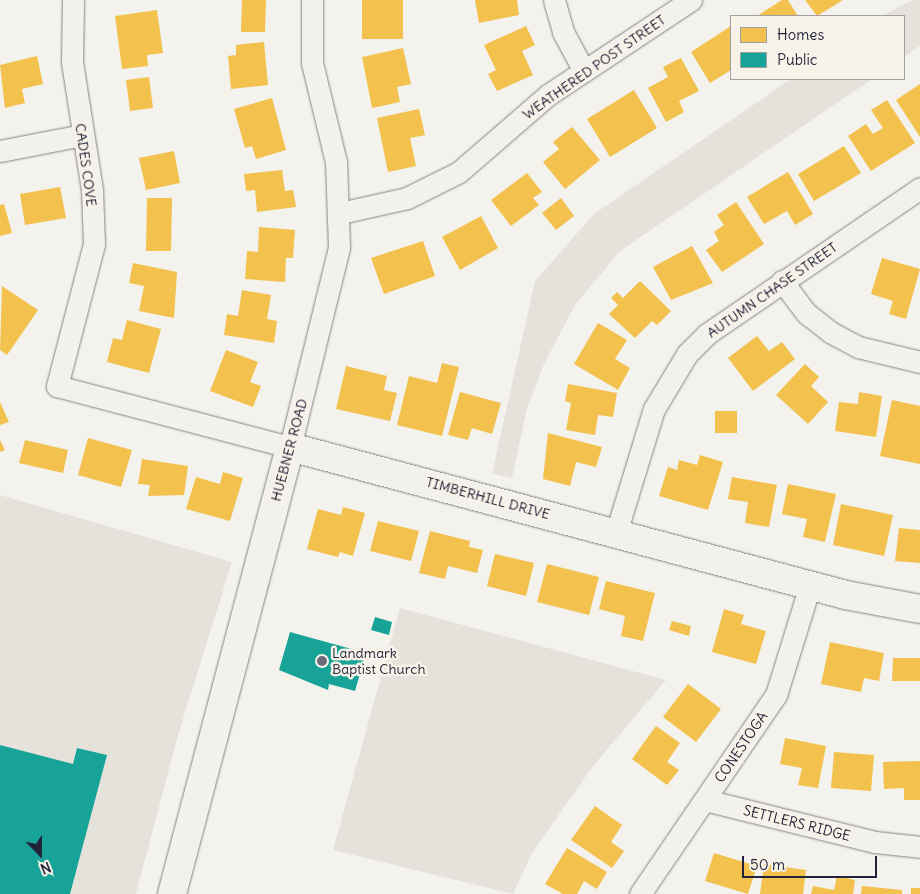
<!DOCTYPE html>
<style>
body{margin:0}
#map{position:relative;width:920px;height:894px;overflow:hidden;background:#f4f2ec;font-family:Delius,sans-serif}
div>[style]{position:absolute}
.built>*{inset:0;background:#e5e2dc}
.homes>*{inset:0;background:#f2c14e}
.public>*{inset:0;background:#17a398}
.roads{filter:drop-shadow(0 0 1px #858486) drop-shadow(0 0 1px #858486)}
.street>*{height:21px;margin:-10.5px;padding:0 10.5px;transform-origin:10.5px;border-radius:10.5px;background:#f2f1ed}
.secondary>*{height:28px;margin:-14px;padding:0 14px;transform-origin:14px;border-radius:14px;background:#f2f1ed}
.dots>*{width:14px;height:14px;translate:-50% -50%;box-sizing:border-box;border:2px solid #f7f3e8;border-radius:50%}
span{translate:-50% -50%;white-space:nowrap;text-align:center;line-height:1.15;-webkit-text-stroke:5px #f7f3e8;paint-order:stroke}
.street-label{font-size:14px;color:#22223b}
.poi-label{font-size:14px;color:#22223b}
.left{translate:0 -50%;text-align:left}
.legend{position:absolute;left:730px;top:15px;width:175px;height:65px;box-sizing:border-box;background:#f7f3e8;border:1px solid #a29fa3;margin:0;padding:6px 9px;list-style:none;font-size:15px;color:#22223b}
.legend li{display:flex;align-items:center;gap:10px;height:25px}
.legend b{width:25px;border:1px solid #a29fa3}
.north{position:absolute;left:15px;top:829px;width:50px;height:50px;-webkit-text-stroke:4px #f7f3e8;paint-order:stroke;rotate:158deg;font-size:14px;font-weight:700;line-height:20px;text-align:center;color:#22223b}
.north::after{content:'';display:block;margin:auto;width:18px;height:22px;background:#22223b;clip-path:polygon(50% 0,100% 100%,50% 72%,0 100%)}
.scale{position:absolute;left:742px;top:856px;width:135px;height:22px;box-sizing:border-box;border:2px solid #22223b;border-top:0;padding-left:6px;font-size:15px;line-height:18px;white-space:nowrap;color:#22223b;-webkit-text-stroke:4px #f7f3e8;paint-order:stroke}
</style>
<div id="map">
<div class="built">
<i style="clip-path:polygon(912px 0,920px 0,920px 46px,904px 57px,904px 16px,883px 16px)"></i>
<i style="clip-path:polygon(791px 79px,872px 79px,620px 251px,575px 305px,544px 364px,527px 408px,512px 478px,492px 474px,535px 281px,594px 214px)"></i>
<i style="clip-path:polygon(0 495px,232px 562px,178px 735px,136px 894px,0 894px)"></i>
<i style="clip-path:polygon(400px 608px,666px 680px,593px 766px,532px 853px,513px 894px,333px 850px)"></i>
</div>
<div class="homes">
<i style="clip-path:polygon(242px 0,266px 0,265px 32px,241px 32px)"></i>
<i style="clip-path:polygon(362px 0,403px 0,403px 39px,362px 39px)"></i>
<i style="clip-path:polygon(475px 0,517px 0,519px 15px,479px 23px)"></i>
<i style="clip-path:polygon(782px 0,788px 0,798px 16px,757px 16px)"></i>
<i style="clip-path:polygon(805px 0,843px 0,817px 16px)"></i>
<i style="clip-path:polygon(157px 10px,163px 53px,147px 55px,148px 66px,122px 69px,115px 16px)"></i>
<i style="clip-path:polygon(526px 26px,535px 45px,522px 51px,533px 75px,497px 91px,488px 74px,496px 70px,484px 45px)"></i>
<i style="clip-path:polygon(731px 26px,731px 70px,710px 83px,691px 52px)"></i>
<i style="clip-path:polygon(264px 42px,268px 85px,231px 89px,228px 56px,236px 55px,236px 45px)"></i>
<i style="clip-path:polygon(403px 48px,411px 84px,397px 87px,400px 102px,372px 108px,362px 57px)"></i>
<i style="clip-path:polygon(37px 56px,43px 84px,22px 89px,25px 103px,5px 108px,0 65px)"></i>
<i style="clip-path:polygon(681px 58px,699px 91px,679px 101px,684px 112px,666px 122px,648px 88px,668px 77px,663px 67px)"></i>
<i style="clip-path:polygon(149px 77px,153px 108px,130px 111px,126px 80px)"></i>
<i style="clip-path:polygon(920px 84px,920px 137px,896px 100px)"></i>
<i style="clip-path:polygon(634px 90px,657px 128px,610px 157px,587px 119px)"></i>
<i style="clip-path:polygon(272px 98px,286px 150px,256px 159px,252px 146px,245px 148px,234px 109px)"></i>
<i style="clip-path:polygon(887px 100px,915px 143px,871px 171px,848px 136px,866px 124px,873px 134px,883px 128px,871px 110px)"></i>
<i style="clip-path:polygon(419px 109px,425px 135px,410px 138px,416px 166px,388px 172px,377px 118px)"></i>
<i style="clip-path:polygon(572px 127px,600px 160px,565px 189px,543px 162px,559px 149px,553px 142px)"></i>
<i style="clip-path:polygon(844px 146px,861px 173px,814px 201px,798px 174px)"></i>
<i style="clip-path:polygon(174px 151px,180px 183px,146px 190px,139px 158px)"></i>
<i style="clip-path:polygon(282px 170px,285px 191px,293px 190px,296px 207px,257px 212px,255px 190px,246px 191px,244px 174px)"></i>
<i style="clip-path:polygon(788px 172px,813px 214px,795px 225px,787px 211px,764px 224px,747px 197px)"></i>
<i style="clip-path:polygon(527px 173px,542px 192px,533px 198px,539px 205px,511px 226px,491px 200px)"></i>
<i style="clip-path:polygon(60px 187px,66px 218px,25px 225px,20px 194px)"></i>
<i style="clip-path:polygon(147px 198px,172px 198px,171px 251px,146px 251px)"></i>
<i style="clip-path:polygon(561px 198px,574px 216px,556px 230px,542px 213px)"></i>
<i style="clip-path:polygon(736px 202px,764px 244px,722px 272px,706px 250px,719px 241px,714px 232px,724px 225px,717px 215px)"></i>
<i style="clip-path:polygon(4px 204px,12px 233px,0 236px,0 205px)"></i>
<i style="clip-path:polygon(481px 216px,498px 248px,460px 270px,442px 237px)"></i>
<i style="clip-path:polygon(259px 227px,295px 230px,293px 258px,286px 258px,285px 282px,245px 279px,247px 251px,258px 252px)"></i>
<i style="clip-path:polygon(423px 241px,435px 276px,384px 294px,371px 258px)"></i>
<i style="clip-path:polygon(692px 246px,713px 283px,671px 300px,653px 267px)"></i>
<i style="clip-path:polygon(882px 258px,920px 269px,906px 319px,889px 314px,893px 301px,871px 294px)"></i>
<i style="clip-path:polygon(133px 263px,177px 272px,174px 318px,139px 311px,144px 286px,129px 283px)"></i>
<i style="clip-path:polygon(640px 281px,671px 311px,657px 325px,652px 321px,635px 338px,609px 314px,618px 305px,611px 298px,617px 292px,623px 298px)"></i>
<i style="clip-path:polygon(2px 286px,38px 310px,7px 355px,0 350px)"></i>
<i style="clip-path:polygon(242px 290px,271px 295px,267px 319px,277px 321px,274px 343px,224px 335px,227px 314px,238px 316px)"></i>
<i style="clip-path:polygon(127px 320px,161px 329px,149px 373px,107px 362px,113px 338px,122px 340px)"></i>
<i style="clip-path:polygon(598px 323px,627px 340px,615px 359px,630px 368px,618px 390px,574px 364px)"></i>
<i style="clip-path:polygon(757px 336px,769px 351px,782px 342px,795px 359px,753px 391px,728px 358px)"></i>
<i style="clip-path:polygon(226px 350px,258px 362px,250px 382px,261px 386px,253px 407px,210px 391px)"></i>
<i style="clip-path:polygon(442px 363px,459px 367px,442px 436px,397px 425px,409px 376px,437px 383px)"></i>
<i style="clip-path:polygon(805px 364px,819px 377px,811px 386px,828px 402px,808px 424px,776px 395px)"></i>
<i style="clip-path:polygon(346px 366px,387px 376px,384px 390px,397px 393px,390px 421px,336px 409px)"></i>
<i style="clip-path:polygon(568px 384px,617px 393px,613px 417px,598px 415px,595px 435px,566px 430px,571px 403px,565px 401px)"></i>
<i style="clip-path:polygon(460px 392px,501px 403px,492px 434px,472px 428px,468px 440px,448px 435px)"></i>
<i style="clip-path:polygon(859px 392px,882px 396px,876px 437px,835px 431px,839px 402px,858px 404px)"></i>
<i style="clip-path:polygon(892px 400px,920px 406px,920px 464px,880px 456px)"></i>
<i style="clip-path:polygon(0 402px,9px 422px,0 425px)"></i>
<i style="clip-path:polygon(715px 411px,737px 411px,737px 433px,715px 433px)"></i>
<i style="clip-path:polygon(548px 433px,602px 447px,596px 467px,576px 462px,570px 486px,543px 479px)"></i>
<i style="clip-path:polygon(88px 438px,132px 450px,121px 487px,78px 475px)"></i>
<i style="clip-path:polygon(0 440px,5px 450px,0 452px)"></i>
<i style="clip-path:polygon(25px 440px,68px 450px,63px 473px,19px 463px)"></i>
<i style="clip-path:polygon(700px 455px,723px 462px,708px 510px,659px 496px,668px 467px,677px 470px,679px 460px,697px 465px)"></i>
<i style="clip-path:polygon(142px 459px,188px 466px,184px 495px,148px 496px,150px 485px,138px 484px)"></i>
<i style="clip-path:polygon(223px 472px,243px 478px,230px 521px,186px 509px,196px 477px,220px 484px)"></i>
<i style="clip-path:polygon(732px 477px,777px 485px,769px 527px,745px 523px,748px 502px,728px 499px)"></i>
<i style="clip-path:polygon(788px 484px,836px 494px,825px 542px,803px 537px,807px 519px,782px 514px)"></i>
<i style="clip-path:polygon(841px 504px,893px 515px,884px 556px,833px 545px)"></i>
<i style="clip-path:polygon(343px 507px,365px 513px,353px 556px,340px 552px,338px 557px,307px 549px,318px 509px,341px 515px)"></i>
<i style="clip-path:polygon(378px 521px,419px 531px,411px 561px,370px 551px)"></i>
<i style="clip-path:polygon(899px 528px,920px 530px,920px 563px,895px 561px)"></i>
<i style="clip-path:polygon(430px 531px,470px 541px,469px 547px,483px 550px,477px 573px,448px 566px,445px 579px,419px 573px)"></i>
<i style="clip-path:polygon(495px 554px,534px 563px,526px 596px,487px 586px)"></i>
<i style="clip-path:polygon(547px 564px,599px 577px,589px 615px,537px 602px)"></i>
<i style="clip-path:polygon(606px 581px,655px 593px,643px 641px,621px 636px,625px 616px,599px 609px)"></i>
<i style="clip-path:polygon(724px 609px,744px 615px,741px 624px,766px 631px,756px 664px,712px 652px)"></i>
<i style="clip-path:polygon(672px 621px,691px 626px,689px 636px,669px 630px)"></i>
<i style="clip-path:polygon(830px 642px,884px 653px,879px 681px,864px 678px,861px 692px,821px 684px)"></i>
<i style="clip-path:polygon(893px 658px,920px 658px,920px 681px,892px 681px)"></i>
<i style="clip-path:polygon(688px 684px,721px 709px,696px 742px,663px 717px)"></i>
<i style="clip-path:polygon(656px 726px,680px 743px,667px 762px,679px 770px,667px 785px,632px 759px)"></i>
<i style="clip-path:polygon(785px 738px,826px 746px,818px 788px,798px 785px,802px 768px,780px 764px)"></i>
<i style="clip-path:polygon(834px 752px,874px 755px,871px 791px,831px 788px)"></i>
<i style="clip-path:polygon(920px 761px,920px 800px,904px 800px,904px 788px,884px 789px,883px 762px)"></i>
<i style="clip-path:polygon(595px 806px,622px 825px,611px 842px,624px 851px,612px 868px,571px 840px)"></i>
<i style="clip-path:polygon(567px 848px,607px 872px,597px 889px,584px 881px,577px 894px,563px 894px,545px 884px)"></i>
<i style="clip-path:polygon(714px 853px,757px 866px,748px 894px,705px 881px)"></i>
<i style="clip-path:polygon(764px 864px,806px 870px,803px 894px,760px 894px)"></i>
<i style="clip-path:polygon(837px 876px,855px 880px,853px 894px,811px 894px,813px 886px,834px 890px)"></i>
<i style="clip-path:polygon(862px 886px,902px 890px,902px 894px,861px 894px)"></i>
<i style="clip-path:polygon(911px 888px,920px 888px,920px 894px,911px 894px)"></i>
</div>
<div class="public">
<i style="clip-path:polygon(375px 617px,392px 622px,389px 635px,371px 630px)"></i>
<i style="clip-path:polygon(290px 632px,366px 653px,355px 691px,329px 684px,328px 690px,279px 670px)"></i>
<i style="clip-path:polygon(0 745px,73px 764px,77px 748px,107px 755px,70px 894px,0 894px)"></i>
</div>
<div class="roads">
<div class="street">
<i style="left:73px;top:0;width:62px;rotate:90.9deg"></i>
<i style="left:72px;top:62px;width:130px;rotate:81.1deg"></i>
<i style="left:92px;top:190px;width:54px;rotate:87.9deg"></i>
<i style="left:94px;top:244px;width:147px;rotate:104.6deg"></i>
<i style="left:57px;top:386px;width:241px;rotate:14.7deg"></i>
<i style="left:290px;top:447px;width:206px;rotate:-76.2deg"></i>
<i style="left:339px;top:247px;width:85px;rotate:-92deg"></i>
<i style="left:336px;top:162px;width:102px;rotate:-103.6deg"></i>
<i style="left:312px;top:63px;width:63px;rotate:-90deg"></i>
<i style="left:554px;top:0;width:33px;rotate:74deg"></i>
<i style="left:563px;top:32px;width:44px;rotate:61.7deg"></i>
<i style="left:0;top:151px;width:84px;rotate:-11deg"></i>
<i style="left:340px;top:213px;width:69px;rotate:-12.6deg"></i>
<i style="left:407px;top:198px;width:58px;rotate:-26.6deg"></i>
<i style="left:459px;top:172px;width:118px;rotate:-40.9deg"></i>
<i style="left:548px;top:95px;width:172px;rotate:-33.6deg"></i>
<i style="left:782px;top:281px;width:40px;rotate:53deg"></i>
<i style="left:806px;top:313px;width:31px;rotate:38deg"></i>
<i style="left:830px;top:332px;width:32px;rotate:28deg"></i>
<i style="left:858px;top:347px;width:64px;rotate:13.6deg"></i>
<i style="left:616px;top:533px;width:130px;rotate:-73deg"></i>
<i style="left:654px;top:409px;width:64px;rotate:-59deg"></i>
<i style="left:687px;top:354px;width:28px;rotate:-45deg"></i>
<i style="left:707px;top:334px;width:258px;rotate:-34.4deg"></i>
<i style="left:705px;top:800px;width:175px;rotate:13.9deg"></i>
<i style="left:875px;top:842px;width:45px;rotate:6.3deg"></i>
<i style="left:640px;top:894px;width:241px;rotate:-55.7deg"></i>
<i style="left:776px;top:695px;width:115px;rotate:-72.8deg"></i>
</div>
<div class="secondary">
<i style="left:172px;top:894px;width:462px;rotate:-75.2deg"></i>
<i style="left:290px;top:447px;width:575px;rotate:14.91deg"></i>
<i style="left:846px;top:595px;width:75px;rotate:10.7deg"></i>
</div>
</div>
<div class="dots">
<i style="left:322px;top:661px;background:#6c6b79"></i>
</div>
<div class="street-label">
<span style="left:594px;top:67px;rotate:-35deg">WEATHERED POST STREET</span>
<span style="left:86px;top:165px;rotate:82deg">CADES COVE</span>
<span style="left:772px;top:290px;rotate:-35deg">AUTUMN CHASE STREET</span>
<span style="left:289px;top:450px;rotate:-75deg">HUEBNER ROAD</span>
<span style="left:488px;top:498px;rotate:15deg">TIMBERHILL DRIVE</span>
<span style="left:741px;top:747px;rotate:-56deg">CONESTOGA</span>
<span style="left:797px;top:823px;rotate:14deg">SETTLERS RIDGE</span>
</div>
<div class="poi-label">
<span class="left" style="left:332px;top:661px">Landmark<br>Baptist Church</span>
</div>
<ul class="legend">
<li><b style="height:14px;background:#f2c14e"></b>Homes</li>
<li><b style="height:14px;background:#17a398"></b>Public</li>
</ul>
<div class="north">N</div>
<div class="scale">50 m</div>
</div>
